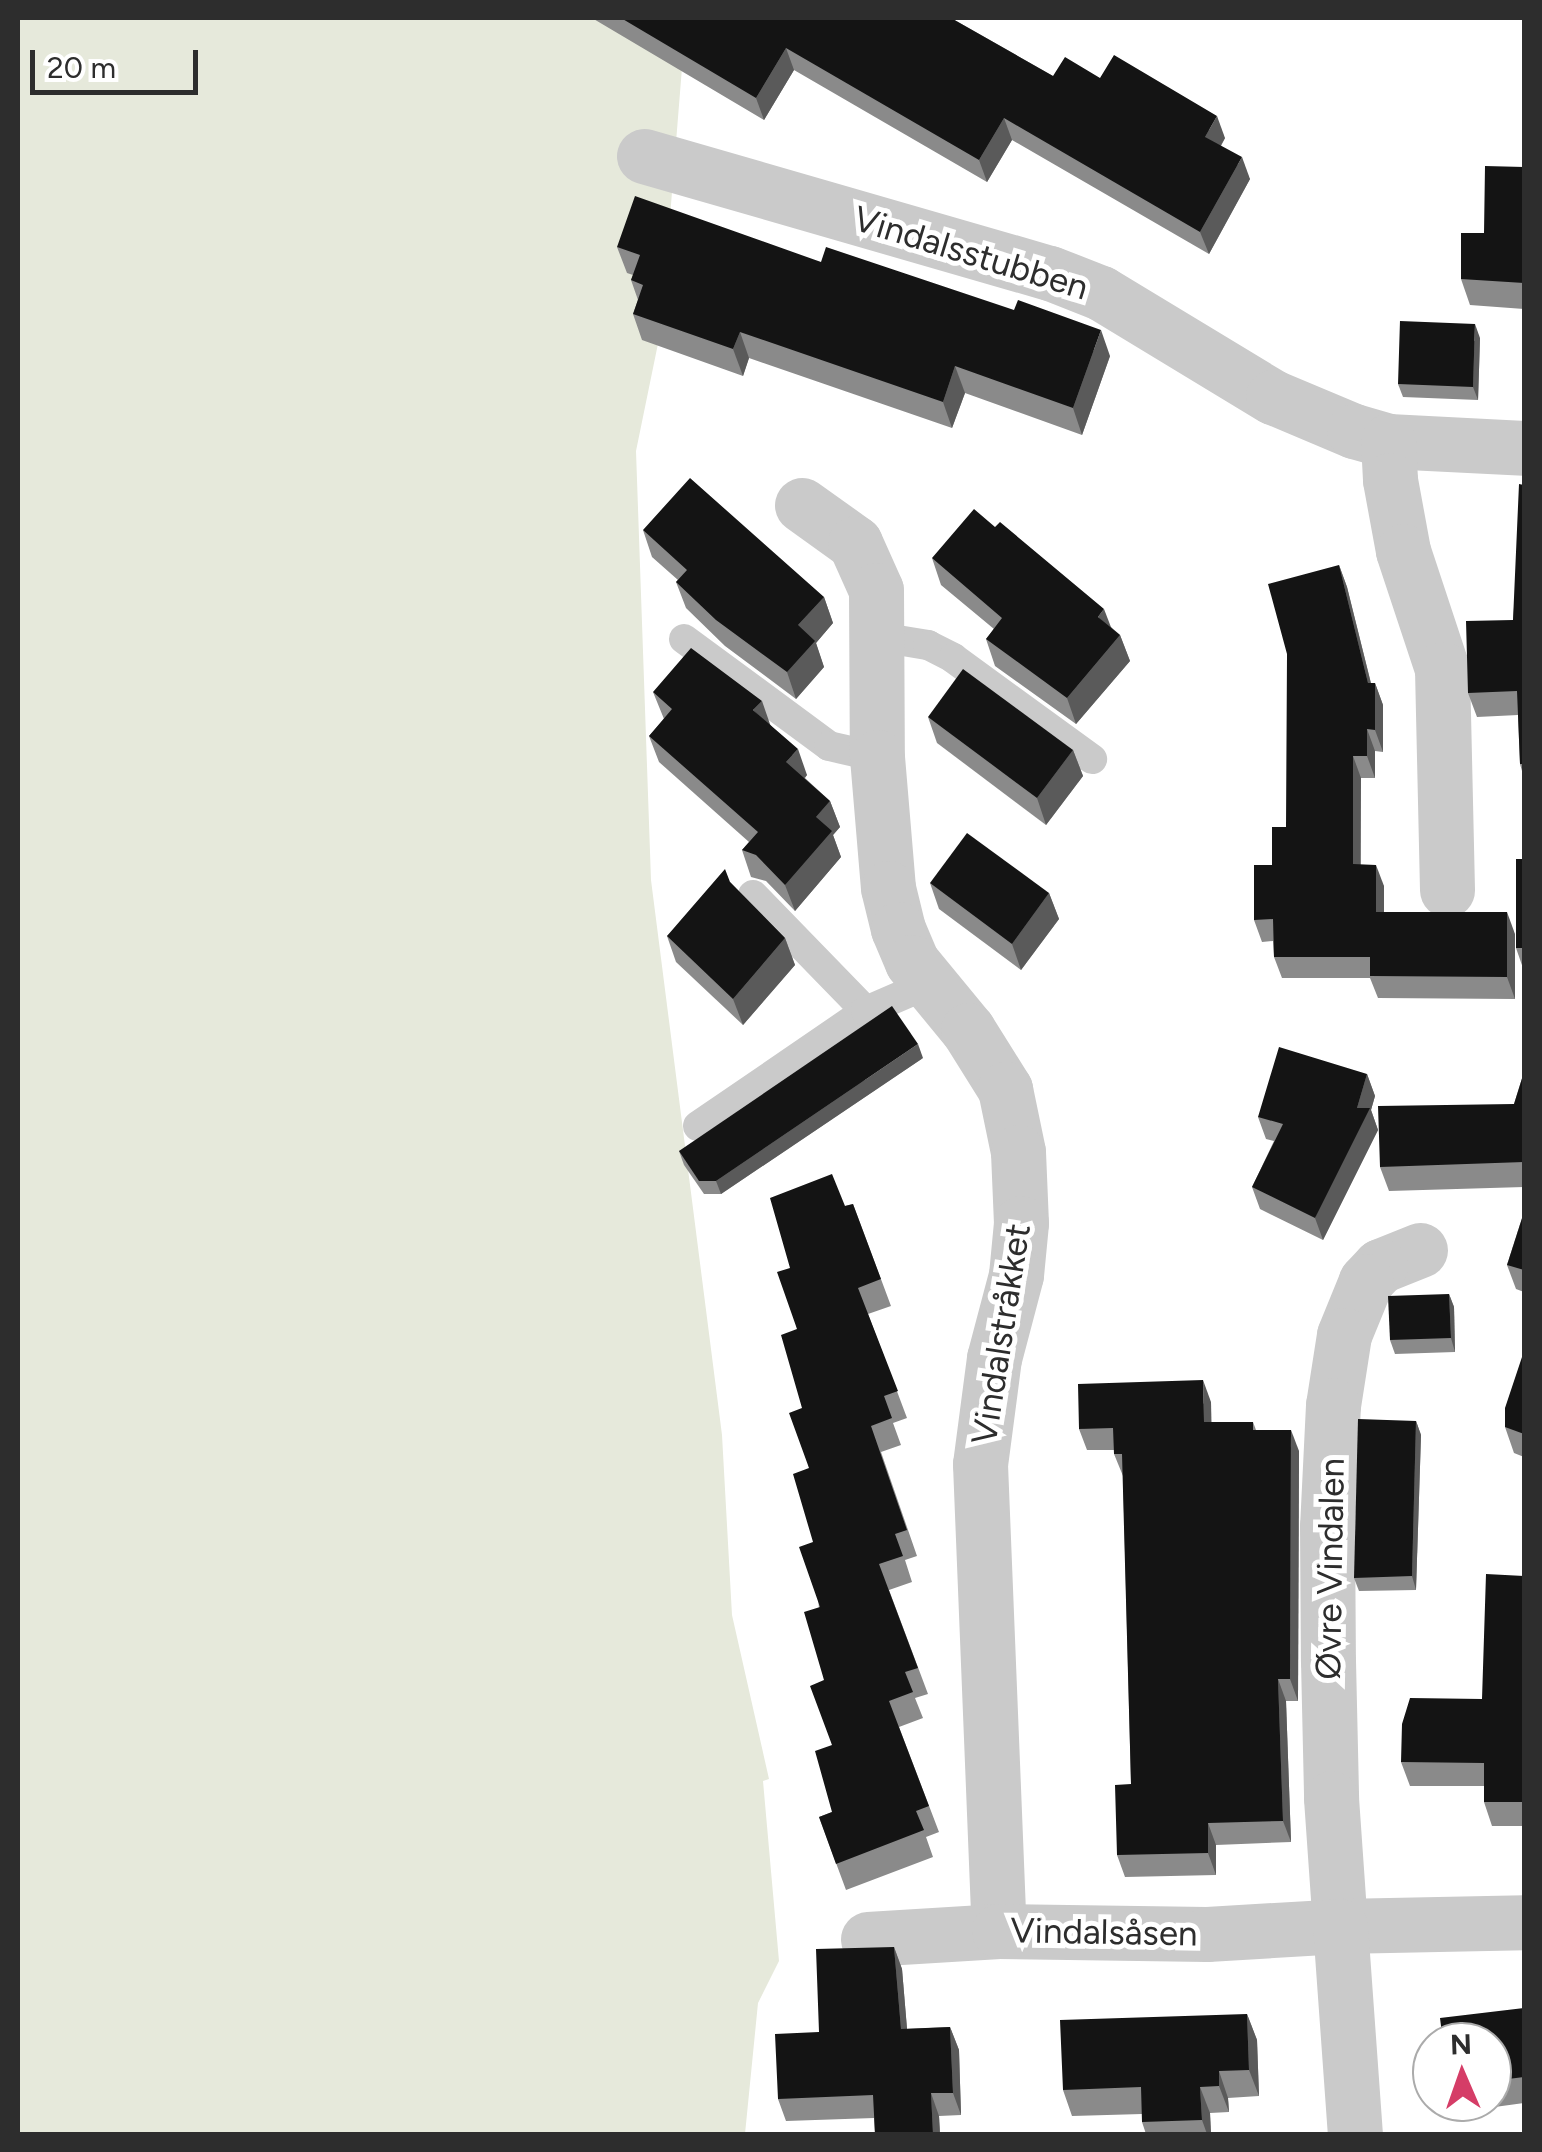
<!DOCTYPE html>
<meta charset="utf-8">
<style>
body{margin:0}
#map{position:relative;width:1542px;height:2152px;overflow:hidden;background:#fff;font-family:Figtree,sans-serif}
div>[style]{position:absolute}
.green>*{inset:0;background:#e6e9db}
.service>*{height:30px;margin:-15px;padding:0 15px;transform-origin:15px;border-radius:15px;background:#cacaca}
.minor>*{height:55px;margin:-27.5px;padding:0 27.5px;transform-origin:27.5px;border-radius:27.5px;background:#cacaca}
.wall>*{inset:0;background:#8a8a8a}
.shaded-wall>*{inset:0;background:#5a5a5a}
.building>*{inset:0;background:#141414}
span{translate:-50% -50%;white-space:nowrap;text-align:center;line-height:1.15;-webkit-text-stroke:10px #fff;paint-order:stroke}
.street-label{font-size:35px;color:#2d2d2d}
.frame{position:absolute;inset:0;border:20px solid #2d2d2d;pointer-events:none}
.north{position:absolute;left:1412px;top:2022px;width:100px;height:100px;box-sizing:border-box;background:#fff;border:2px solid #ababab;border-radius:50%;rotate:358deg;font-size:28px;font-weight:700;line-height:40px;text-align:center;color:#2d2d2d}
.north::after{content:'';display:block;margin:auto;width:35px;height:45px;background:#d53d67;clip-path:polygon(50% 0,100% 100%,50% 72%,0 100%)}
.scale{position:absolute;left:30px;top:50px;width:168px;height:45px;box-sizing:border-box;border:5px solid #2d2d2d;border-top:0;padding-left:12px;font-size:30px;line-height:35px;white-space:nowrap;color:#2d2d2d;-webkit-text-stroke:8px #fff;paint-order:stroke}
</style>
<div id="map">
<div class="green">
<i style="clip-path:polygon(18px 18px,686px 18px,661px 329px,636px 451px,651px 880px,722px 1435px,732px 1615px,769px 1779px,763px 1781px,779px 1961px,758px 2003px,745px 2134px,18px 2134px)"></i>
</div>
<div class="service">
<i style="left:879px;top:637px;width:50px;rotate:9.3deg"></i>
<i style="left:928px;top:645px;width:28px;rotate:27deg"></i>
<i style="left:953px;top:658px;width:172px;rotate:36deg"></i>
<i style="left:684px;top:639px;width:180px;rotate:36.4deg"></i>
<i style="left:829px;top:746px;width:49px;rotate:12.9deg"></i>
<i style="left:753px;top:895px;width:162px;rotate:45.8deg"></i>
<i style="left:698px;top:1126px;width:204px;rotate:-34.4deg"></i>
<i style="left:866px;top:1011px;width:68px;rotate:-23.5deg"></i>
</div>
<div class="minor">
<i style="left:644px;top:156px;width:423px;rotate:16.1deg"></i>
<i style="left:1050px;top:273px;width:55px;rotate:21.4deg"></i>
<i style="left:1101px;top:293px;width:201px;rotate:31.2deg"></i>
<i style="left:1273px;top:397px;width:88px;rotate:22.8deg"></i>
<i style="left:1354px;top:431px;width:35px;rotate:16deg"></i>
<i style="left:1388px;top:441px;width:136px;rotate:2.9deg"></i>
<i style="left:1388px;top:441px;width:39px;rotate:87deg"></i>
<i style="left:1390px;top:480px;width:72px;rotate:79.6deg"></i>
<i style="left:1403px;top:551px;width:124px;rotate:71.7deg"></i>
<i style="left:1442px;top:669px;width:221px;rotate:88.7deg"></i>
<i style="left:802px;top:505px;width:65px;rotate:35.6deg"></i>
<i style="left:855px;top:543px;width:51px;rotate:65.9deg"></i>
<i style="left:876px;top:590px;width:167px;rotate:89.7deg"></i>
<i style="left:877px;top:757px;width:131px;rotate:85.2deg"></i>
<i style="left:888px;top:888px;width:42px;rotate:76.3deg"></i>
<i style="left:898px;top:929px;width:36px;rotate:67deg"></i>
<i style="left:912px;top:962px;width:88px;rotate:50.5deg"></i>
<i style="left:968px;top:1030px;width:70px;rotate:57.9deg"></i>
<i style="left:1005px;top:1089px;width:64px;rotate:78.3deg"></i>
<i style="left:1018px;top:1152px;width:71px;rotate:87.6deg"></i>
<i style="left:1021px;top:1223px;width:52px;rotate:95.5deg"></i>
<i style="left:1016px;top:1275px;width:86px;rotate:104.8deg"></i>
<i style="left:994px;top:1358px;width:107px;rotate:97.5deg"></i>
<i style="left:980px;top:1464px;width:467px;rotate:87.7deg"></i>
<i style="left:1420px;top:1250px;width:43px;rotate:158.2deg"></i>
<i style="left:1380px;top:1266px;width:21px;rotate:133deg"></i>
<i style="left:1366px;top:1281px;width:58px;rotate:112.2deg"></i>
<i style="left:1344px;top:1335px;width:71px;rotate:98.9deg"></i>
<i style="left:1333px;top:1405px;width:121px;rotate:92.8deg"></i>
<i style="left:1327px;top:1526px;width:135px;rotate:89.6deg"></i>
<i style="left:1328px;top:1661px;width:137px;rotate:88.7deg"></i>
<i style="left:1331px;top:1798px;width:128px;rotate:86deg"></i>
<i style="left:1340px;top:1926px;width:184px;rotate:-1.2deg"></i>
<i style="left:868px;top:1939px;width:131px;rotate:-3.5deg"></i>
<i style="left:999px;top:1931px;width:208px;rotate:0.8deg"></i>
<i style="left:1207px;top:1934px;width:133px;rotate:-3.4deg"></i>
<i style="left:1340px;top:1926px;width:209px;rotate:85.9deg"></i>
</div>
<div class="wall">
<i style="clip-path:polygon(592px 18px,951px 18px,1053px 76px,1100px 78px,1225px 138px,1221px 146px,1250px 179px,1209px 254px,1012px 140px,987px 182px,794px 70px,764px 120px)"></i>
<i style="clip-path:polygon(1524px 167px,1524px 309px,1470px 305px,1461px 279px,1484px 233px)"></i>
<i style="clip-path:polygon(617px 247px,821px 262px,1110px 356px,1082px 435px,965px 393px,952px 428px,749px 358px,743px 376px,642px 340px,633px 314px,638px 300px,631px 280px,633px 275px,627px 273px)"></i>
<i style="clip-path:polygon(1480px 338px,1478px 400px,1403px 397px,1398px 384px)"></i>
<i style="clip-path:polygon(1524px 485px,1524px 778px,1520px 764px,1518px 715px,1477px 717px,1468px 693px,1513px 620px)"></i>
<i style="clip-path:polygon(643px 530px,824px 597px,833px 623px,816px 643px,824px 667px,796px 699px,725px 646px,686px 608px,676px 582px,678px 580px,652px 557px)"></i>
<i style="clip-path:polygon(932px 558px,1111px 627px,1120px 635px,1130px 661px,1076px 724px,995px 666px,986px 639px,994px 629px,941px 585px)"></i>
<i style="clip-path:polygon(1339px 565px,1347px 587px,1371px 683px,1375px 683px,1383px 705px,1383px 752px,1375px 751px,1375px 778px,1361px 778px,1361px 865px,1384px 886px,1384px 912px,1515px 934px,1515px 999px,1378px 998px,1370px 978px,1282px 978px,1274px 957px,1273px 941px,1262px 942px,1254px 920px,1286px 827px)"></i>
<i style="clip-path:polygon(653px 692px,771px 726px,807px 775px,805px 778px,830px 801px,840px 827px,833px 835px,841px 857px,795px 911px,766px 881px,751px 877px,742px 850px,749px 842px,659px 762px,649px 736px,664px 719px)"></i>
<i style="clip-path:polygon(928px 717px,1073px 750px,1083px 776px,1046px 825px,937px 743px)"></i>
<i style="clip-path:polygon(1524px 859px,1524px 971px,1516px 948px)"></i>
<i style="clip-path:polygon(730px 882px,785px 938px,795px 965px,743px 1025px,676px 962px,667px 936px)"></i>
<i style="clip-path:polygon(930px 883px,1049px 893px,1059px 919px,1021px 970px,939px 909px)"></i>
<i style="clip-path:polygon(923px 1058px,721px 1194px,704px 1194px,684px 1165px,679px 1151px)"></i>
<i style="clip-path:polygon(1524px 1072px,1524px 1187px,1389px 1191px,1380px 1167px,1514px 1104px)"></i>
<i style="clip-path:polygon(1367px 1074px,1375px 1096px,1371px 1110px,1378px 1130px,1323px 1240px,1260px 1209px,1252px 1187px,1274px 1141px,1266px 1139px,1258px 1117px)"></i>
<i style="clip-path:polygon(853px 1204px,891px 1306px,868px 1314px,907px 1418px,893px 1423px,901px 1445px,881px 1452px,917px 1556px,905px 1560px,912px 1582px,889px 1590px,928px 1694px,915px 1698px,923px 1718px,899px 1727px,939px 1832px,926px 1837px,933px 1857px,846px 1890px,819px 1817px,832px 1812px,832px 1745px,824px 1680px,809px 1468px,802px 1408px,797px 1329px,790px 1268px,845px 1206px)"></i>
<i style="clip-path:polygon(1524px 1212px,1524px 1292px,1516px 1289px,1507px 1265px)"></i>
<i style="clip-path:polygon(1449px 1294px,1454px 1307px,1455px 1352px,1395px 1354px,1390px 1340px)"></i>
<i style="clip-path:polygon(1524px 1358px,1524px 1457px,1514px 1453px,1505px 1427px)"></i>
<i style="clip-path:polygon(1211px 1402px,1211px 1422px,1253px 1422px,1256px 1430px,1299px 1451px,1298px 1701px,1286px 1701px,1291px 1842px,1216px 1845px,1216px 1875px,1125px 1877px,1117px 1855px,1131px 1784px,1123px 1476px,1114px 1454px,1114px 1450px,1087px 1450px,1079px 1429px)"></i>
<i style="clip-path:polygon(1416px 1421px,1421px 1435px,1416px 1590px,1359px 1591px,1354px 1578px)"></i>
<i style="clip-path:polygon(1524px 1576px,1524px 1826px,1492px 1826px,1484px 1802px,1484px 1786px,1410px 1786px,1401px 1762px,1482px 1699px)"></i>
<i style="clip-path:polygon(894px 1947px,902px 1969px,907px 2029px,950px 2027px,959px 2050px,961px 2115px,939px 2116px,940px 2134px,875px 2134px,874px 2118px,786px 2121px,778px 2099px,819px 2032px)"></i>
<i style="clip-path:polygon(1524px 2008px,1524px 2103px,1458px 2112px,1454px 2102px,1492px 2102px,1492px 2042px)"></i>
<i style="clip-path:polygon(1247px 2014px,1257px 2040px,1259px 2096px,1228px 2098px,1229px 2112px,1210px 2113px,1211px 2134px,1146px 2134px,1142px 2122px,1142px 2114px,1072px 2116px,1063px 2090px)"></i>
</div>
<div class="shaded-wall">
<i style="clip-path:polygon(786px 48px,794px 70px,764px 120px,756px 98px)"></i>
<i style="clip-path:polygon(1217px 116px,1225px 138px,1213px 159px,1205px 137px)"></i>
<i style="clip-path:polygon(1004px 118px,1012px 140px,987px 182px,979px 160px)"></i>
<i style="clip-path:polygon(1242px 157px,1250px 179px,1209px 254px,1200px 232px)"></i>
<i style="clip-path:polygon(1475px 324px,1480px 338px,1478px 400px,1473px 387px)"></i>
<i style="clip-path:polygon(1101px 330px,1110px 356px,1082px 435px,1073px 408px)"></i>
<i style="clip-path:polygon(740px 332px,749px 358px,743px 376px,733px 349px)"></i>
<i style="clip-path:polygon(955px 366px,965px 393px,952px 428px,943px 402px)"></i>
<i style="clip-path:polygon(1339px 565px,1347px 587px,1375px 700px,1375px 683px,1383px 705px,1383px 752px,1375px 730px,1368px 683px)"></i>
<i style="clip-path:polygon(824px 597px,833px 623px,816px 643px,824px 667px,796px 699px,787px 672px,798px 625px)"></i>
<i style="clip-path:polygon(1104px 609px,1114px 635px,1098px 617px)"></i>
<i style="clip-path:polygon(1120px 635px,1130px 661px,1076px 724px,1067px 698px)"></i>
<i style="clip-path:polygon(762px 701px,771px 727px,753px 710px)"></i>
<i style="clip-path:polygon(1367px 729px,1375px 751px,1375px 778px,1367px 756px)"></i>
<i style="clip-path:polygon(798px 749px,807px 775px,796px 788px,786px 762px)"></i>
<i style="clip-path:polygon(1073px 750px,1083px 776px,1046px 825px,1037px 798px)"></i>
<i style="clip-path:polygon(1353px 756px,1361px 778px,1360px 886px,1353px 864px)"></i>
<i style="clip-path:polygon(830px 801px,840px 827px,833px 835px,841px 857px,795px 911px,785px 885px,816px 817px)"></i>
<i style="clip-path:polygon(1376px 865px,1384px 886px,1384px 934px,1376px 912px)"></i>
<i style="clip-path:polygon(1049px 893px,1059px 919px,1021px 970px,1012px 944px)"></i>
<i style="clip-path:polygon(1507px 912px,1515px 934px,1515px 999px,1507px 977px)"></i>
<i style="clip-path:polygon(785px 938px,795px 965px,743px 1025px,733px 999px)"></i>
<i style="clip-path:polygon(918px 1044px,923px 1058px,721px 1194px,716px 1181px)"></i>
<i style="clip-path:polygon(1367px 1074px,1375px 1096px,1371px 1110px,1378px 1130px,1323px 1240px,1315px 1218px,1357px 1108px)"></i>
<i style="clip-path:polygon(1449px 1294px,1454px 1307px,1455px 1352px,1451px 1338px)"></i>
<i style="clip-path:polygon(1203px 1380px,1211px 1402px,1212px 1444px,1204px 1422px)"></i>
<i style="clip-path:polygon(1416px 1421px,1421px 1435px,1416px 1590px,1412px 1576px)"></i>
<i style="clip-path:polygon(1291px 1430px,1299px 1451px,1298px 1701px,1290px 1679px)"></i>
<i style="clip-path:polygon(1278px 1679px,1286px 1701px,1291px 1842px,1283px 1821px)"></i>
<i style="clip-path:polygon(1208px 1823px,1216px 1845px,1216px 1875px,1208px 1853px)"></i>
<i style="clip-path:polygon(894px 1947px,902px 1969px,909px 2052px,901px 2029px)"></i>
<i style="clip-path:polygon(1247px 2014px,1257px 2040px,1259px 2096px,1249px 2070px)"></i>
<i style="clip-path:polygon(950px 2027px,959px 2050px,961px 2115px,953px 2093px)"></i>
<i style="clip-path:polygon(1219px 2071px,1228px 2098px,1229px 2112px,1219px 2086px)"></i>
<i style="clip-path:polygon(1200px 2087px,1210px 2113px,1211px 2134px,1207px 2134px,1202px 2120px)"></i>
<i style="clip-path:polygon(931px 2093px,939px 2116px,940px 2134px,933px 2134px)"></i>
</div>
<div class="building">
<i style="clip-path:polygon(621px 18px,951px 18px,1053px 76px,1065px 57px,1100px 78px,1114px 55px,1217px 116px,1205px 137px,1242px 157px,1200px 232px,1004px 118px,979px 160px,786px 48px,756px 98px)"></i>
<i style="clip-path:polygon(1485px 166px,1524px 167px,1524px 283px,1461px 279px,1461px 233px,1484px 233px)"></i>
<i style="clip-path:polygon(635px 196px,821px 262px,826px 247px,1014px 310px,1018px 300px,1101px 330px,1073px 408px,955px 366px,943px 402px,740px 332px,733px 349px,633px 314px,643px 285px,631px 280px,640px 255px,617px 247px)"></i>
<i style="clip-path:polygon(1400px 321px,1475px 324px,1473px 387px,1398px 384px)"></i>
<i style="clip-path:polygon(690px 478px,824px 597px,798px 625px,815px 641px,787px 672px,716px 620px,676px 582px,687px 570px,643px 530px)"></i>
<i style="clip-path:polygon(1519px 484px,1524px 485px,1524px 764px,1520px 764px,1517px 691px,1468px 693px,1466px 621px,1513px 620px)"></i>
<i style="clip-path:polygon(974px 509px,995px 527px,1000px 522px,1104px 609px,1098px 617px,1120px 635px,1067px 698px,986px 639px,1002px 618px,932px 558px)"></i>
<i style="clip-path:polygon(1339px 565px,1368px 683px,1375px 683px,1375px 730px,1367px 729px,1367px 756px,1353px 756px,1353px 864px,1376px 865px,1376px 912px,1507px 912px,1507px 977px,1370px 976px,1370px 957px,1274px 957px,1273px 919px,1254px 920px,1254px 865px,1272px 865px,1272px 827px,1286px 827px,1287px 654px,1268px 584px)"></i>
<i style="clip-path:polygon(691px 648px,762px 701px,753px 710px,798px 749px,786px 762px,830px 801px,816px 817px,832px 831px,785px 885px,756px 855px,742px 850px,758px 832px,649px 736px,672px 709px,653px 692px)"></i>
<i style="clip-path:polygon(963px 669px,1073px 750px,1037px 798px,928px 717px)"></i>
<i style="clip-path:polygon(967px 833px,1049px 893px,1012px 944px,930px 883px)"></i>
<i style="clip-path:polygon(1516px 859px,1524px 859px,1524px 948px,1516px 948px)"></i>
<i style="clip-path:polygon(725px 869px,730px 882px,785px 938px,733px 999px,667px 936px)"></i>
<i style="clip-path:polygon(892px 1006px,918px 1044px,716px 1181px,699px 1181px,679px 1151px)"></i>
<i style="clip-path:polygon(1279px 1047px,1367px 1074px,1357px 1108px,1370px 1108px,1315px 1218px,1252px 1187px,1283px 1124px,1258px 1117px)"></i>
<i style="clip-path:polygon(1524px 1072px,1524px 1162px,1380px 1167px,1378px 1106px,1514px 1104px)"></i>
<i style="clip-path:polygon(832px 1174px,845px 1206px,853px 1204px,881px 1279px,858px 1288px,898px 1391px,884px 1396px,892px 1418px,871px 1426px,907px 1530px,895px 1534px,903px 1556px,879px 1564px,918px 1668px,905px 1672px,913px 1692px,889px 1701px,929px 1806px,916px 1811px,924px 1830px,836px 1864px,819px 1817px,832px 1812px,815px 1751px,832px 1745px,810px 1686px,824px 1680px,804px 1612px,820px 1607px,799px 1547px,813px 1542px,793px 1474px,809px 1468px,789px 1413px,802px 1408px,781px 1335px,797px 1329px,777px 1272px,790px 1268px,770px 1198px)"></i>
<i style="clip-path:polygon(1524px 1212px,1524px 1270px,1507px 1265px)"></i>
<i style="clip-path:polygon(1449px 1294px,1451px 1338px,1390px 1340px,1388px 1296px)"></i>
<i style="clip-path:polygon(1522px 1357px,1524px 1358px,1524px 1434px,1505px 1427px,1505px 1408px)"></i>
<i style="clip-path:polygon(1203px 1380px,1204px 1422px,1253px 1422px,1253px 1430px,1291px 1430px,1290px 1679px,1278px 1679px,1283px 1821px,1208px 1823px,1208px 1853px,1117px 1855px,1115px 1785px,1131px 1784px,1122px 1454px,1114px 1454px,1113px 1428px,1079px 1429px,1078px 1384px)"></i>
<i style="clip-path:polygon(1358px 1419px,1416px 1421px,1412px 1576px,1354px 1578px)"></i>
<i style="clip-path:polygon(1486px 1574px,1524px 1576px,1524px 1802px,1484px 1802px,1484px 1763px,1401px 1762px,1402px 1724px,1410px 1698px,1482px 1699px)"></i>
<i style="clip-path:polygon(894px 1947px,901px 2029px,950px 2027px,953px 2093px,931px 2093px,933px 2134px,875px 2134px,873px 2095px,778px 2099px,775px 2034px,819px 2032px,816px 1949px)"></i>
<i style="clip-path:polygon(1524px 2008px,1524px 2077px,1492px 2081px,1492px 2042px,1443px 2042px,1440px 2018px)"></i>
<i style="clip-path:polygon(1247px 2014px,1249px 2070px,1219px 2071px,1219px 2086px,1200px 2087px,1202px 2120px,1142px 2122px,1141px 2087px,1063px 2090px,1060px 2020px)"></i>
</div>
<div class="street-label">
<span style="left:971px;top:253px;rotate:17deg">Vindalsstubben</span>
<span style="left:1001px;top:1334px;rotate:-81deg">Vindalstråkket</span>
<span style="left:1330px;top:1569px;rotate:-89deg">Øvre Vindalen</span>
<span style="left:1104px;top:1932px;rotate:1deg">Vindalsåsen</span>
</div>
<div class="frame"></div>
<div class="north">N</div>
<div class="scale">20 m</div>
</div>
